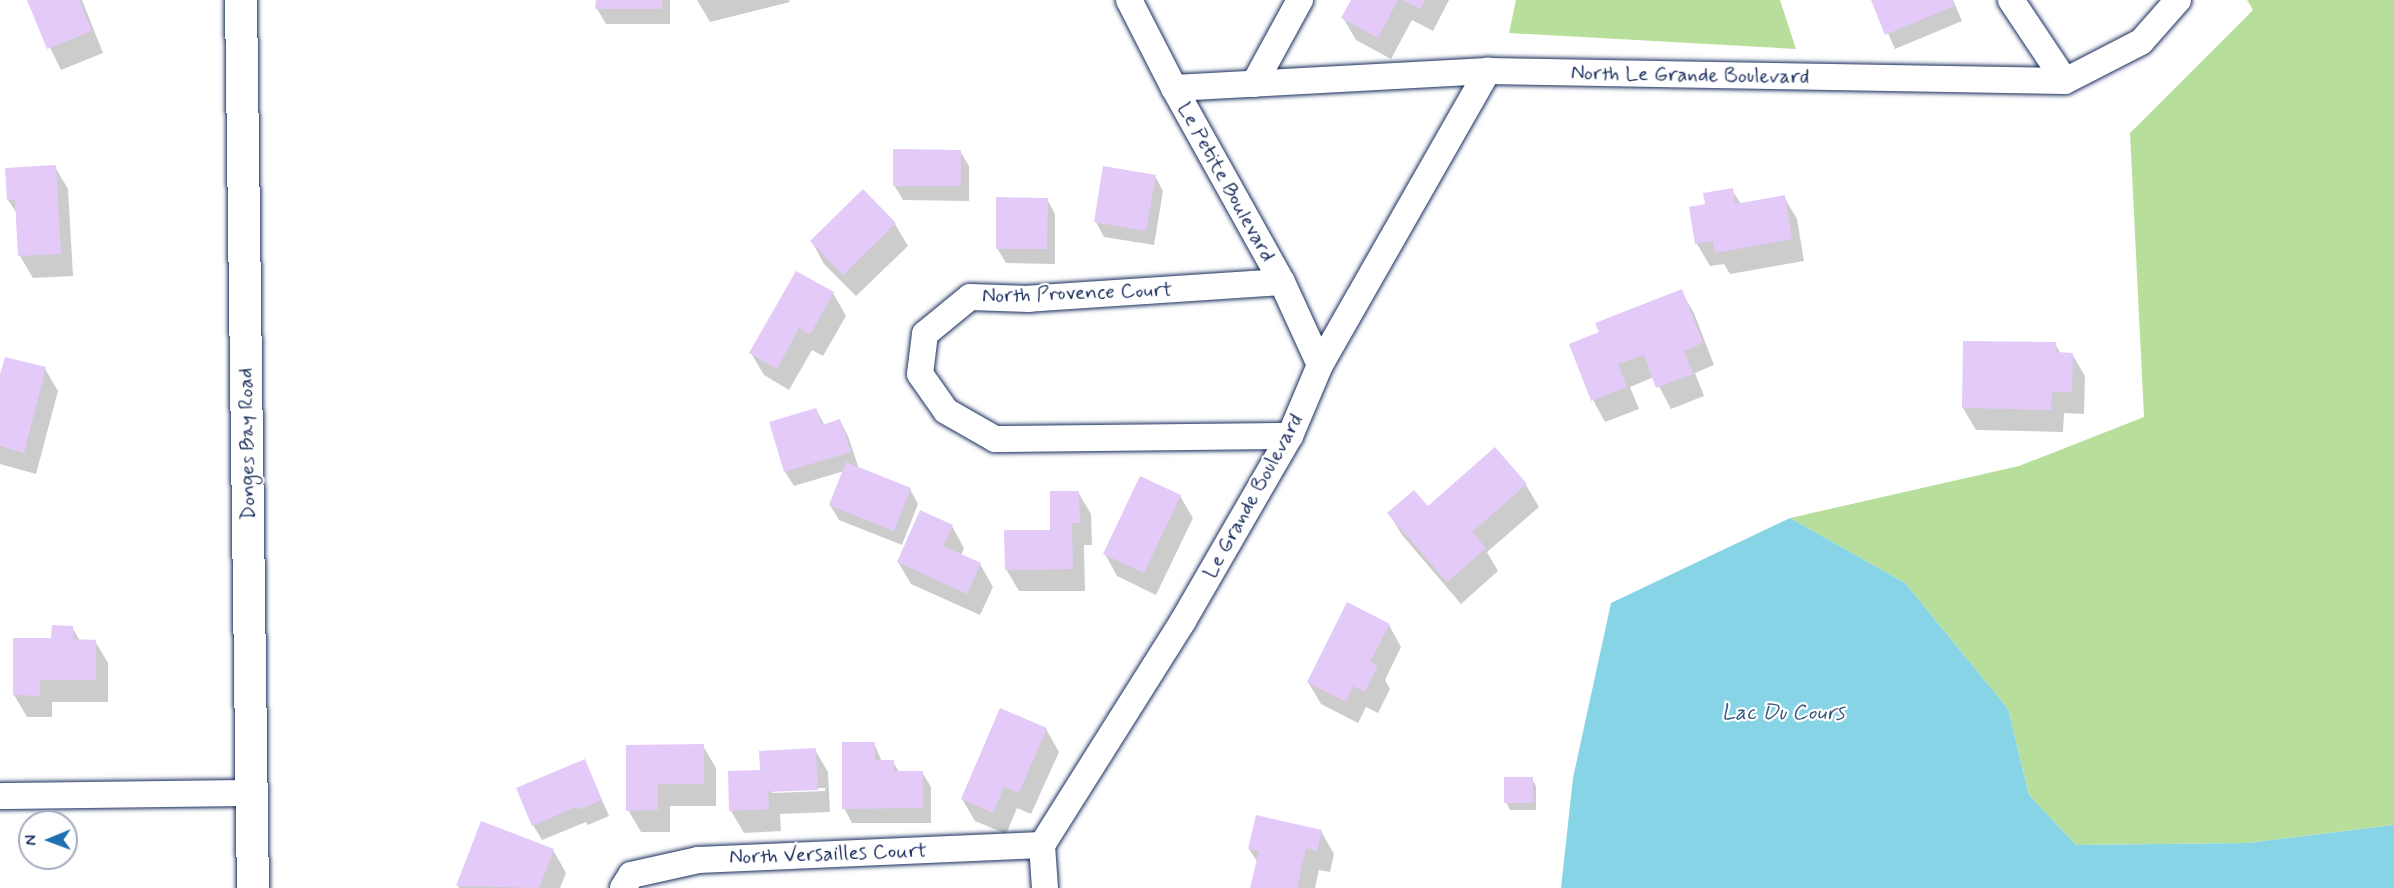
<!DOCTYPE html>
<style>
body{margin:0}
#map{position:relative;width:2394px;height:888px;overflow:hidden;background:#fff;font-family:Mynerve,sans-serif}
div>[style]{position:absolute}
.green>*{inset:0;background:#b7df9b}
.water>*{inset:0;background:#87d4e6}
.shadow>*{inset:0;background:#0003}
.building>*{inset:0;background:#e3caf9}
.roads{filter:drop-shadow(0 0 2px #1b2f5e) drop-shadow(0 0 2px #1b2f5e)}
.minor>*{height:26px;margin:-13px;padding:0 13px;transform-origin:13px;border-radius:13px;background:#fff}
.tertiary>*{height:32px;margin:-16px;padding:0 16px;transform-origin:16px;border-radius:16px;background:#fff}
span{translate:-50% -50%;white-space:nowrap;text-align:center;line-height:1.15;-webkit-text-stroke:4.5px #fff;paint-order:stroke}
.street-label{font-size:21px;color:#1b2f5e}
.water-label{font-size:22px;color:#365880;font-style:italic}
.north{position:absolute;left:18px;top:810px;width:60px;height:60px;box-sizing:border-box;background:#fff;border:2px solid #a4acbf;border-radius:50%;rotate:269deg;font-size:16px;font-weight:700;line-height:24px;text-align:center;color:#1b2f5e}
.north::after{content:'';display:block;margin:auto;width:21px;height:27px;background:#1f6fb2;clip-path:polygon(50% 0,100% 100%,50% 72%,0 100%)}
</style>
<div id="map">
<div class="green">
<i style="clip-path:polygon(1516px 0,1780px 0,1796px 49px,1509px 33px)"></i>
<i style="clip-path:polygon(2247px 0,2394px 0,2394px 825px,2247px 843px,2076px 845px,2029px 795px,2008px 709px,1905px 583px,1790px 518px,2019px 466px,2144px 417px,2130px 133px,2253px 10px)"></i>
</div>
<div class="water">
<i style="clip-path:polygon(1790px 518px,1905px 583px,2008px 709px,2029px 795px,2076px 845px,2247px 843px,2394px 825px,2394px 888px,1561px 888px,1573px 778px,1611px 603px)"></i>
</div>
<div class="shadow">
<i style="clip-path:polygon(27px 0,82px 0,103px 53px,61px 70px)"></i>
<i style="clip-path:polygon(597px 0,670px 0,670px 24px,606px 24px,597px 9px)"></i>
<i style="clip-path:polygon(697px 0,789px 0,790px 2px,710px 22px)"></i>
<i style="clip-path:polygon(1353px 0,1449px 0,1433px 31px,1412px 20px,1391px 59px,1356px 40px,1343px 18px)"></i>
<i style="clip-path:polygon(1873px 0,1953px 0,1962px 21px,1895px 49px)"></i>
<i style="clip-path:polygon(960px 151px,969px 166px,969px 201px,903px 200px,894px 185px)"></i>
<i style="clip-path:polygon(55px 167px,68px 189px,73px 276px,33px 278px,20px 256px,18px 215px,8px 200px)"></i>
<i style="clip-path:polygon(1155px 176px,1163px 191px,1154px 245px,1104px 237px,1096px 222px)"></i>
<i style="clip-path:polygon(1732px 190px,1741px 204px,1784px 197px,1797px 219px,1804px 261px,1730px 274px,1724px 264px,1710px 266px,1697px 244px,1690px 208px,1706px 206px)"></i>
<i style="clip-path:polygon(1047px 199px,1055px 214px,1055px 264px,1006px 263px,997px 248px)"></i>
<i style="clip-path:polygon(895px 224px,908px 246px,856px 296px,824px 264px,812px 242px)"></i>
<i style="clip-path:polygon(1681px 291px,1694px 313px,1714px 365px,1695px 373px,1704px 396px,1671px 409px,1654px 377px,1630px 387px,1639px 409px,1605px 422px,1593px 400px,1601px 333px)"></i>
<i style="clip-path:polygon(833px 293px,846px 316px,823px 356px,812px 350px,789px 390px,764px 375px,751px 353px)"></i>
<i style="clip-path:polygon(2055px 344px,2061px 354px,2072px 354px,2085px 376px,2084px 414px,2064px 413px,2063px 432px,1976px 430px,1963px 408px)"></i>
<i style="clip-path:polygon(45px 369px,58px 391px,36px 474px,0 464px,0 380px)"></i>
<i style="clip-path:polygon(816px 409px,825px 426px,840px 421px,848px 436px,859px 469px,910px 489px,918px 504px,902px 545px,839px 520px,830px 505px,844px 471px,794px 486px,785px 472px)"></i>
<i style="clip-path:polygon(1495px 449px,1526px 485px,1539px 507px,1487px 552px,1498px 571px,1461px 604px,1402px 535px,1389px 513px,1427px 508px)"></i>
<i style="clip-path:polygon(1078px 492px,1091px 514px,1092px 545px,1084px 545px,1085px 591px,1019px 591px,1006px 569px,1052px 531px)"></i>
<i style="clip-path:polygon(1180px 496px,1193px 518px,1156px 595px,1117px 576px,1105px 554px)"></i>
<i style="clip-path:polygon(952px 526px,964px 548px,961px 556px,980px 564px,993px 587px,980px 615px,911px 584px,898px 562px)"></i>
<i style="clip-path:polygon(1389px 625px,1401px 647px,1385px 680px,1390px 689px,1378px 713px,1366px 707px,1358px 723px,1321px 704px,1308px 682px)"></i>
<i style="clip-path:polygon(72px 627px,80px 641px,95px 641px,108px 663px,108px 702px,52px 702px,52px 717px,27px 717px,14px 695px,15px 639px,53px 640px)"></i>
<i style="clip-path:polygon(1046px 729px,1059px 752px,1031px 814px,1017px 808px,1006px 834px,975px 821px,962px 799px)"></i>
<i style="clip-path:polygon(874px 743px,882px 762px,893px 762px,899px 772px,922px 772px,931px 787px,931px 823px,852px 823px,844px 808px)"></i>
<i style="clip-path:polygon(628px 746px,703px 746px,716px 768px,716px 806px,670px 806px,670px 832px,641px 832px,628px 810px)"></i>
<i style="clip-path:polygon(evenodd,815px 750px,828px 772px,830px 812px,780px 814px,781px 831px,744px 833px,731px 811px,761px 771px,815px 750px,825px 788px,825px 791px,772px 793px,772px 790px,825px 788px)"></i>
<i style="clip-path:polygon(585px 761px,609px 816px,588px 825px,586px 822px,542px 840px,533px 825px)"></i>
<i style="clip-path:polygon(1532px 779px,1536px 786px,1536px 810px,1510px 810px,1506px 802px)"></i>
<i style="clip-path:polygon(1321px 831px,1334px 854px,1330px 872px,1319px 870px,1315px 888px,1252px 888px,1258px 863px,1249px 849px)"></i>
<i style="clip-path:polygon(553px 850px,566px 873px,560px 888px,459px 888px,458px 886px)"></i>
</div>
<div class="building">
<i style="clip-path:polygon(27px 0,79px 0,92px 31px,47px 49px)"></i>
<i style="clip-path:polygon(596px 0,662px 0,662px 9px,595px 9px)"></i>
<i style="clip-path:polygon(1351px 0,1398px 0,1378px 38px,1341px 18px)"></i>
<i style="clip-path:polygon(1402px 0,1425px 0,1420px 9px)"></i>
<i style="clip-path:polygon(1871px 0,1952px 0,1954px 6px,1885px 35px)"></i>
<i style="clip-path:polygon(893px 149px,961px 150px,961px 186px,893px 186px)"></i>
<i style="clip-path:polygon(56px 165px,61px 254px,18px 256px,15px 200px,7px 200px,5px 168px)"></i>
<i style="clip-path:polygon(1103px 166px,1156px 175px,1146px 231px,1094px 222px)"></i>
<i style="clip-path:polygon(1733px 188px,1735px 204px,1785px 195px,1792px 239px,1715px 253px,1713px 241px,1695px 244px,1689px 207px,1705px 204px,1703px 193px)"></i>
<i style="clip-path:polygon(863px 189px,896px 223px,843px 275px,810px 241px)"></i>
<i style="clip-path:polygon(996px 197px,1048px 198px,1047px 249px,996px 249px)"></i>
<i style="clip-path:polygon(796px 271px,834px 292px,810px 335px,799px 328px,777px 369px,749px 353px)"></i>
<i style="clip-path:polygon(1682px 289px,1703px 343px,1684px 351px,1693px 374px,1656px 388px,1644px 355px,1618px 364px,1627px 387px,1591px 401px,1569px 344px,1599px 332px,1595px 323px)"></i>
<i style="clip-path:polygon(1963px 341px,2056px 342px,2056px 352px,2073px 353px,2072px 392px,2052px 392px,2051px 410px,1962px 408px)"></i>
<i style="clip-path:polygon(5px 357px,46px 367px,24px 453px,0 446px,0 374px)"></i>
<i style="clip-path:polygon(816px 408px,822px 425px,840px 419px,851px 452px,784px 472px,769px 422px)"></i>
<i style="clip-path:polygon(1495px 447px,1527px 484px,1472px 532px,1486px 548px,1447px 582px,1387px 513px,1414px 490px,1428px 506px)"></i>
<i style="clip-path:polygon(846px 462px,911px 488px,894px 531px,829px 505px)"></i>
<i style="clip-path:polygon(1140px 476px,1181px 495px,1144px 573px,1103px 554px)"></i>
<i style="clip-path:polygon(1050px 491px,1079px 491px,1080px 523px,1072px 523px,1073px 569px,1005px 570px,1004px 530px,1050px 530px)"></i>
<i style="clip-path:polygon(920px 510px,953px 525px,943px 546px,981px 563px,967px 594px,897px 562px)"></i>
<i style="clip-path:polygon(1347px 602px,1390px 624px,1370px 662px,1378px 666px,1365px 692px,1353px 686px,1346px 702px,1307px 682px)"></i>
<i style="clip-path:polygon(52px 625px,73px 626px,73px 639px,96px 640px,96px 680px,40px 680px,40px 696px,13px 695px,13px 638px,51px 638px)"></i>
<i style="clip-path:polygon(1000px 708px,1047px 728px,1019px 793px,1004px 787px,993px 813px,961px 799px)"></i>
<i style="clip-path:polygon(842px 742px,875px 742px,875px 760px,894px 760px,894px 771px,923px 771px,923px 808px,842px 809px)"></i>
<i style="clip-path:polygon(704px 744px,704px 784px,658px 784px,658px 810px,626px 811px,626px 745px)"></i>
<i style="clip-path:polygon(816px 748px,818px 790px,768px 792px,769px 809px,729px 811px,728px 771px,760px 770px,759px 751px)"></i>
<i style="clip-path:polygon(585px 759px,602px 800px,578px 810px,576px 807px,532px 826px,516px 788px)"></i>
<i style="clip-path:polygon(1504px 777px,1533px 777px,1533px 803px,1504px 803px)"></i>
<i style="clip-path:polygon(1256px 815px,1322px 830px,1317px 851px,1306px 848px,1297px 888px,1250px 888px,1259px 851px,1248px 849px)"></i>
<i style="clip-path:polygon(481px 821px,554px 849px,539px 888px,456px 886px)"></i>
</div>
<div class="roads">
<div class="minor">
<i style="left:1129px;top:0;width:99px;rotate:62.9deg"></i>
<i style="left:1174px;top:88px;width:222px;rotate:60.9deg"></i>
<i style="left:1282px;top:282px;width:91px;rotate:65.4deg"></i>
<i style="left:2011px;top:0;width:97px;rotate:56.3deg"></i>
<i style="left:1254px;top:84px;width:96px;rotate:-61.3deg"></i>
<i style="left:1174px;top:88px;width:314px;rotate:-3.1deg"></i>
<i style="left:1488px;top:71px;width:577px;rotate:0.99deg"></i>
<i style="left:2065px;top:81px;width:85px;rotate:-27.2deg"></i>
<i style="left:2141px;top:42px;width:56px;rotate:-48.6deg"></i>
<i style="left:1282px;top:282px;width:254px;rotate:176.2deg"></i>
<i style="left:1029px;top:299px;width:59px;rotate:-178.1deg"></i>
<i style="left:970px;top:297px;width:58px;rotate:140.6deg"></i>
<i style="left:925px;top:334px;width:40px;rotate:97.1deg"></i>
<i style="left:920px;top:374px;width:45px;rotate:54.9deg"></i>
<i style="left:946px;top:411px;width:56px;rotate:29.7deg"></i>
<i style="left:995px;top:439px;width:295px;rotate:-0.6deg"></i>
<i style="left:0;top:796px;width:251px;rotate:-0.7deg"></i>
<i style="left:623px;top:888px;width:15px;rotate:-58deg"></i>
<i style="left:631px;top:875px;width:69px;rotate:-12.6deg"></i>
<i style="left:698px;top:860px;width:344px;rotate:-2.5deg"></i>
<i style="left:1045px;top:888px;width:43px;rotate:-94deg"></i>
<i style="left:1042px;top:845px;width:265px;rotate:-57.8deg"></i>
<i style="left:1183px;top:621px;width:214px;rotate:-60deg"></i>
<i style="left:1290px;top:436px;width:77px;rotate:-67.1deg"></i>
<i style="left:1320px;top:365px;width:339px;rotate:-60.3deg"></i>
</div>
<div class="tertiary">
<i style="left:241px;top:0;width:888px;rotate:89.23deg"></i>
</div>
</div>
<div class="street-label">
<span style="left:1690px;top:75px;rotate:1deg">North Le Grande Boulevard</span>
<span style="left:1226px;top:182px;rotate:61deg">Le Petite Boulevard</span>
<span style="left:1077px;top:293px;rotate:-2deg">North Provence Court</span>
<span style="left:247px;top:444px;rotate:-91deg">Donges Bay Road</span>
<span style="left:1253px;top:496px;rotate:-61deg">Le Grande Boulevard</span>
<span style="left:828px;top:854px;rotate:-2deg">North Versailles Court</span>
</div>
<div class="water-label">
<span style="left:1783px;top:714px">Lac Du Cours</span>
</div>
<div class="north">N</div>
</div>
